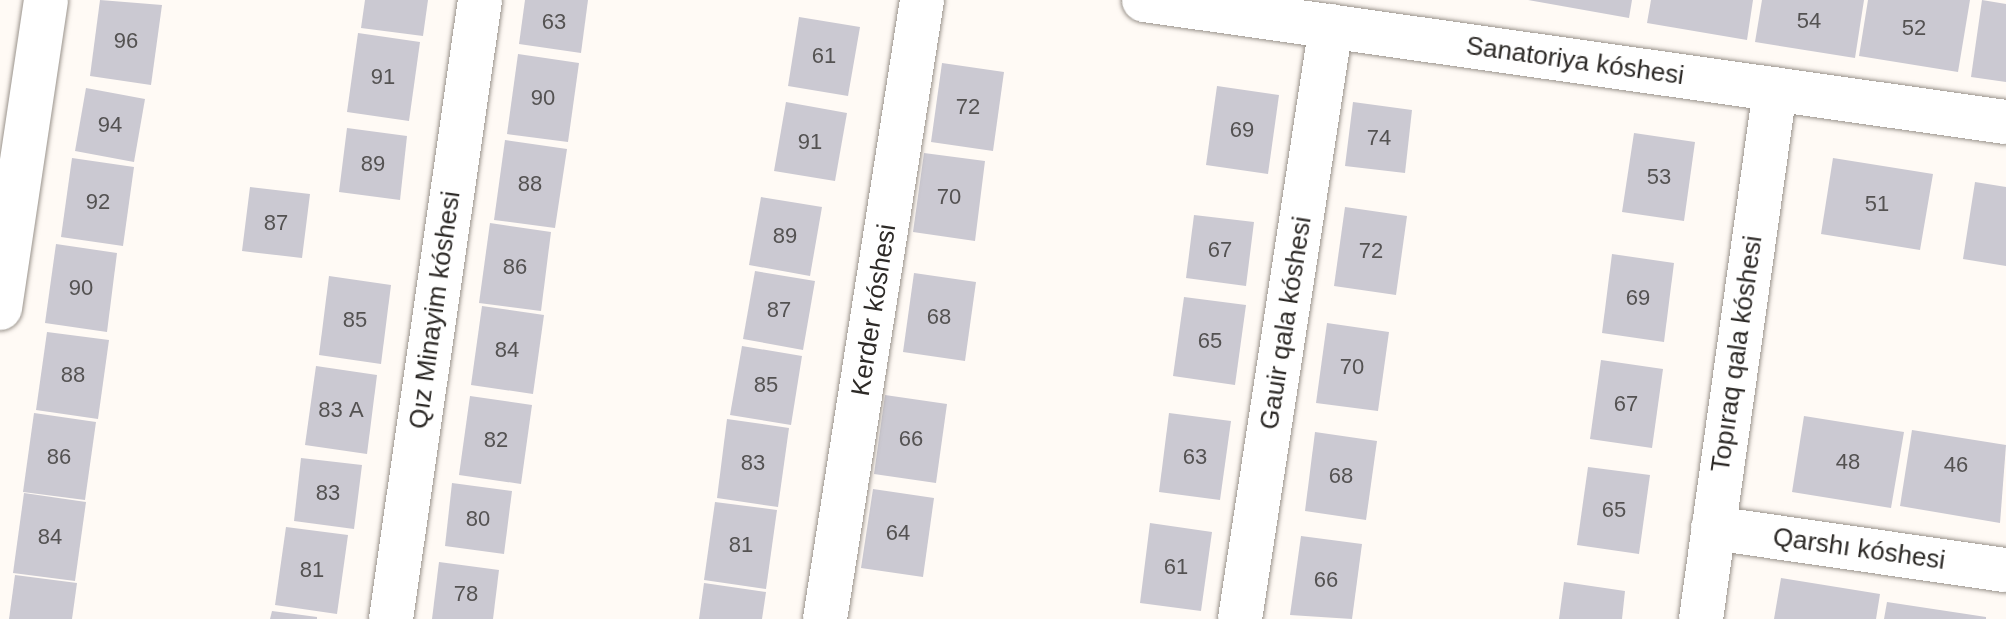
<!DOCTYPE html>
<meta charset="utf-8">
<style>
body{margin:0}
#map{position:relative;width:2006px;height:619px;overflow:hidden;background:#fffaf5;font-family:Arial,sans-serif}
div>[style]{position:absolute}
.building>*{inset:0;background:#cbc9d2}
.roads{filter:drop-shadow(0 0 2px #9a938c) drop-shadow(0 0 2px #9a938c)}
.minor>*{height:44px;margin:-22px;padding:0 22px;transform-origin:22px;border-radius:22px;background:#fff}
span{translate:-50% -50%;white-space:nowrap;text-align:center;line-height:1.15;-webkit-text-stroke:6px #fff;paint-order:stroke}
.number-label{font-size:22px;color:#545252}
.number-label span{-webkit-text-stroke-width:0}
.street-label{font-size:26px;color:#2d2a27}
</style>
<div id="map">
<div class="building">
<i style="clip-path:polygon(100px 0,162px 5px,151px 85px,90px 76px)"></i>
<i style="clip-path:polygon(365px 0,428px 0,423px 36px,361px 28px)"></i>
<i style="clip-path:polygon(525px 0,588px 0,581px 53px,519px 44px)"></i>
<i style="clip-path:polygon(1528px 0,1632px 0,1629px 18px)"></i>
<i style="clip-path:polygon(1651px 0,1753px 0,1747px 40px,1647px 23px)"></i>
<i style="clip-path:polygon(1762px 0,1864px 0,1855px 58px,1755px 42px)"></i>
<i style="clip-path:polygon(1868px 0,1970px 0,1958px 72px,1859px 56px)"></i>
<i style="clip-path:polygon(1982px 0,2006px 4px,2006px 82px,1971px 77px)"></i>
<i style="clip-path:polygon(799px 17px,860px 27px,848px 96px,788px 86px)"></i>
<i style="clip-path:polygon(358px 33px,420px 42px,409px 121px,347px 112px)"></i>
<i style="clip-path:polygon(518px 54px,579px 63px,568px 142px,507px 134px)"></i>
<i style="clip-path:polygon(942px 63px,1004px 72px,993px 151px,931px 142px)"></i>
<i style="clip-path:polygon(1217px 86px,1279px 95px,1268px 174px,1206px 165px)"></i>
<i style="clip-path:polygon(86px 88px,145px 99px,134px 162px,75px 151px)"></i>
<i style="clip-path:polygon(786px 102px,847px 113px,835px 181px,774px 171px)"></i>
<i style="clip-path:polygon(1353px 102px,1412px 110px,1405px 173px,1345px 166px)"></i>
<i style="clip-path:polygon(347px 128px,407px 136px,400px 200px,339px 192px)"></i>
<i style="clip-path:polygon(1634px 133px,1695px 142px,1684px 221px,1622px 212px)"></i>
<i style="clip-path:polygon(505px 140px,567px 149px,555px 228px,494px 220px)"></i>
<i style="clip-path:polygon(924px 153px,985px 161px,975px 241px,913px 232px)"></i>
<i style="clip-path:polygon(72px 158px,134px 167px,123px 246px,61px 237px)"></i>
<i style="clip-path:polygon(1833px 158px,1933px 174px,1920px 250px,1821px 234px)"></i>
<i style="clip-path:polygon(1975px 182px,2006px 187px,2006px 266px,1963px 259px)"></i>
<i style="clip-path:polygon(250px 187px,310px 194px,302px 258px,242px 251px)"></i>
<i style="clip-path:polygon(761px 197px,822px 207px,810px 276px,749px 265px)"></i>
<i style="clip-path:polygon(1345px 207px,1407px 216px,1396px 295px,1334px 286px)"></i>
<i style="clip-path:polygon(1194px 215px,1254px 222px,1246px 286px,1186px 278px)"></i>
<i style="clip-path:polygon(490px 223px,551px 232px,541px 311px,479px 303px)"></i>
<i style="clip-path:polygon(56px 244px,117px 253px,107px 332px,45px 323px)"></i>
<i style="clip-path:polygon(1612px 254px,1674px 263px,1664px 342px,1602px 333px)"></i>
<i style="clip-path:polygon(755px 271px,815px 281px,803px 350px,743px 339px)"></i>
<i style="clip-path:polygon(914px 273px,976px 282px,965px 361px,903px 352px)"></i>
<i style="clip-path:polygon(329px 276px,391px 285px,381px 364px,319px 355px)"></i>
<i style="clip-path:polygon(1184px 297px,1246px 305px,1235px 385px,1173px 376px)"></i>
<i style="clip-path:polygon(482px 306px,544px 315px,533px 394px,471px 385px)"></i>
<i style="clip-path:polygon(1327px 323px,1389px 332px,1378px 411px,1316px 403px)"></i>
<i style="clip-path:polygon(47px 332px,109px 340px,98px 419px,36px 410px)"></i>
<i style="clip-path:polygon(742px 346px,802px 356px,791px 425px,730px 415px)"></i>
<i style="clip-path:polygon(1601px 360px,1663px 369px,1652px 448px,1590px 439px)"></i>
<i style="clip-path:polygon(316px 366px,377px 375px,367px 454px,305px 445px)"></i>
<i style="clip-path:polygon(885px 395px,947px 404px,936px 483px,874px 474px)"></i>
<i style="clip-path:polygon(470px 396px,532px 405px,521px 484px,459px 475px)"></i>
<i style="clip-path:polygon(34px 413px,96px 422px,85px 500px,23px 492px)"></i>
<i style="clip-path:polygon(1169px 413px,1231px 421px,1220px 500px,1159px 492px)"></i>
<i style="clip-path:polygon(1804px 416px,1904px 432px,1891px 508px,1792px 492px)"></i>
<i style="clip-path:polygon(727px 419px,789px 428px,778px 507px,717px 498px)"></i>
<i style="clip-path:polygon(1912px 430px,2006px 445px,2000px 523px,1900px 506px)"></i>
<i style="clip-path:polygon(1315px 432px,1377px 441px,1366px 520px,1305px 511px)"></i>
<i style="clip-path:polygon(301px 458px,362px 465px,354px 529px,294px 521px)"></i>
<i style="clip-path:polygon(1588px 467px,1650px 475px,1639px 554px,1577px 545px)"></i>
<i style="clip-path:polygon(452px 483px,512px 491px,504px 554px,445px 546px)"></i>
<i style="clip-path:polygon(873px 489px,934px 498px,923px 577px,861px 568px)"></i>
<i style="clip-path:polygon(24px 493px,86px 502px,75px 581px,13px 573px)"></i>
<i style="clip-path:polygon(715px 502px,777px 510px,766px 589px,704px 580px)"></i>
<i style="clip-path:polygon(1150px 523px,1212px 532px,1201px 611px,1140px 603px)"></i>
<i style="clip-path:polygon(286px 527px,348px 535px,337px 614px,275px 605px)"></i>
<i style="clip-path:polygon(1301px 536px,1362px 544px,1352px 619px,1290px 615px)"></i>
<i style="clip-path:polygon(439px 562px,499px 570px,493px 619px,432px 619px)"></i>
<i style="clip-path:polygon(15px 575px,77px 583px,72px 619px,9px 619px)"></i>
<i style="clip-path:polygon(1781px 578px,1880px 594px,1876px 619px,1774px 619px)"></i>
<i style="clip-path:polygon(1564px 582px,1625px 591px,1622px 619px,1559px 619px)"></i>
<i style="clip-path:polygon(704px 583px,766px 592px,762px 619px,699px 619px)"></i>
<i style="clip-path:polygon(1887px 602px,1986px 617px,1986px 619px,1884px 619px)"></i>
<i style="clip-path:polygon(272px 611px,317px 617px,317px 619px,270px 619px)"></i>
</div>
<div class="roads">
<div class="minor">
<i style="left:1144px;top:0;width:871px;rotate:8.06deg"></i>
<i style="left:0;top:308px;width:311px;rotate:-81.5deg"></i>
<i style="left:1713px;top:528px;width:296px;rotate:8.2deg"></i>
<i style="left:391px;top:619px;width:625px;rotate:-81.82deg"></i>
<i style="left:825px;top:619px;width:627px;rotate:-81.09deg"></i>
<i style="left:1240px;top:619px;width:600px;rotate:-81.28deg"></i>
<i style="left:1701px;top:619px;width:535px;rotate:-82.05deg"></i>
</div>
</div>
<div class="number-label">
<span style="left:1809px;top:21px">54</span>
<span style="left:554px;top:22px">63</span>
<span style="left:1914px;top:28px">52</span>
<span style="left:126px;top:41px">96</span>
<span style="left:824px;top:56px">61</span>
<span style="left:383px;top:77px">91</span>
<span style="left:543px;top:98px">90</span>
<span style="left:968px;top:107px">72</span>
<span style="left:110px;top:125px">94</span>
<span style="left:1242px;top:130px">69</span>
<span style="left:1379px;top:138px">74</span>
<span style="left:810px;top:142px">91</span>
<span style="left:373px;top:164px">89</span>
<span style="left:1659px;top:177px">53</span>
<span style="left:530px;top:184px">88</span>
<span style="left:949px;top:197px">70</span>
<span style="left:98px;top:202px">92</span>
<span style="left:1877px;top:204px">51</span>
<span style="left:276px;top:223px">87</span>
<span style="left:785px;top:236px">89</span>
<span style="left:1220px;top:250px">67</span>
<span style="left:1371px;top:251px">72</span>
<span style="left:515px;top:267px">86</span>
<span style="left:81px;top:288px">90</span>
<span style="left:1638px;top:298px">69</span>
<span style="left:779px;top:310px">87</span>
<span style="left:939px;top:317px">68</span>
<span style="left:355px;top:320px">85</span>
<span style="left:1210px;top:341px">65</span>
<span style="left:507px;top:350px">84</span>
<span style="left:1352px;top:367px">70</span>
<span style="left:73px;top:375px">88</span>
<span style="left:766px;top:385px">85</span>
<span style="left:1626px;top:404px">67</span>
<span style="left:341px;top:410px">83 А</span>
<span style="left:911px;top:439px">66</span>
<span style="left:496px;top:440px">82</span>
<span style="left:59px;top:457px">86</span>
<span style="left:1195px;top:457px">63</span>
<span style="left:1848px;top:462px">48</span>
<span style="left:753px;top:463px">83</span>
<span style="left:1956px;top:465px">46</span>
<span style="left:1341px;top:476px">68</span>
<span style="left:328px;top:493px">83</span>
<span style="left:1614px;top:510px">65</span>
<span style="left:478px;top:519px">80</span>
<span style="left:898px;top:533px">64</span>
<span style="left:50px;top:537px">84</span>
<span style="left:741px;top:545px">81</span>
<span style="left:1176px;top:567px">61</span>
<span style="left:312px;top:570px">81</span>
<span style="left:1326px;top:580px">66</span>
<span style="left:466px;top:594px">78</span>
</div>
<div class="street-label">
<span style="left:1575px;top:61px;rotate:8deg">Sanatoriya kóshesi</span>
<span style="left:435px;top:310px;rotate:-82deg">Qız Minayim kóshesi</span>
<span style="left:874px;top:310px;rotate:-81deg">Kerder kóshesi</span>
<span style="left:1286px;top:323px;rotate:-81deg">Gauir qala kóshesi</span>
<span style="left:1737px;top:354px;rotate:-82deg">Topıraq qala kóshesi</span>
<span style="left:1859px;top:549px;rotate:8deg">Qarshı kóshesi</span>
</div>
</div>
